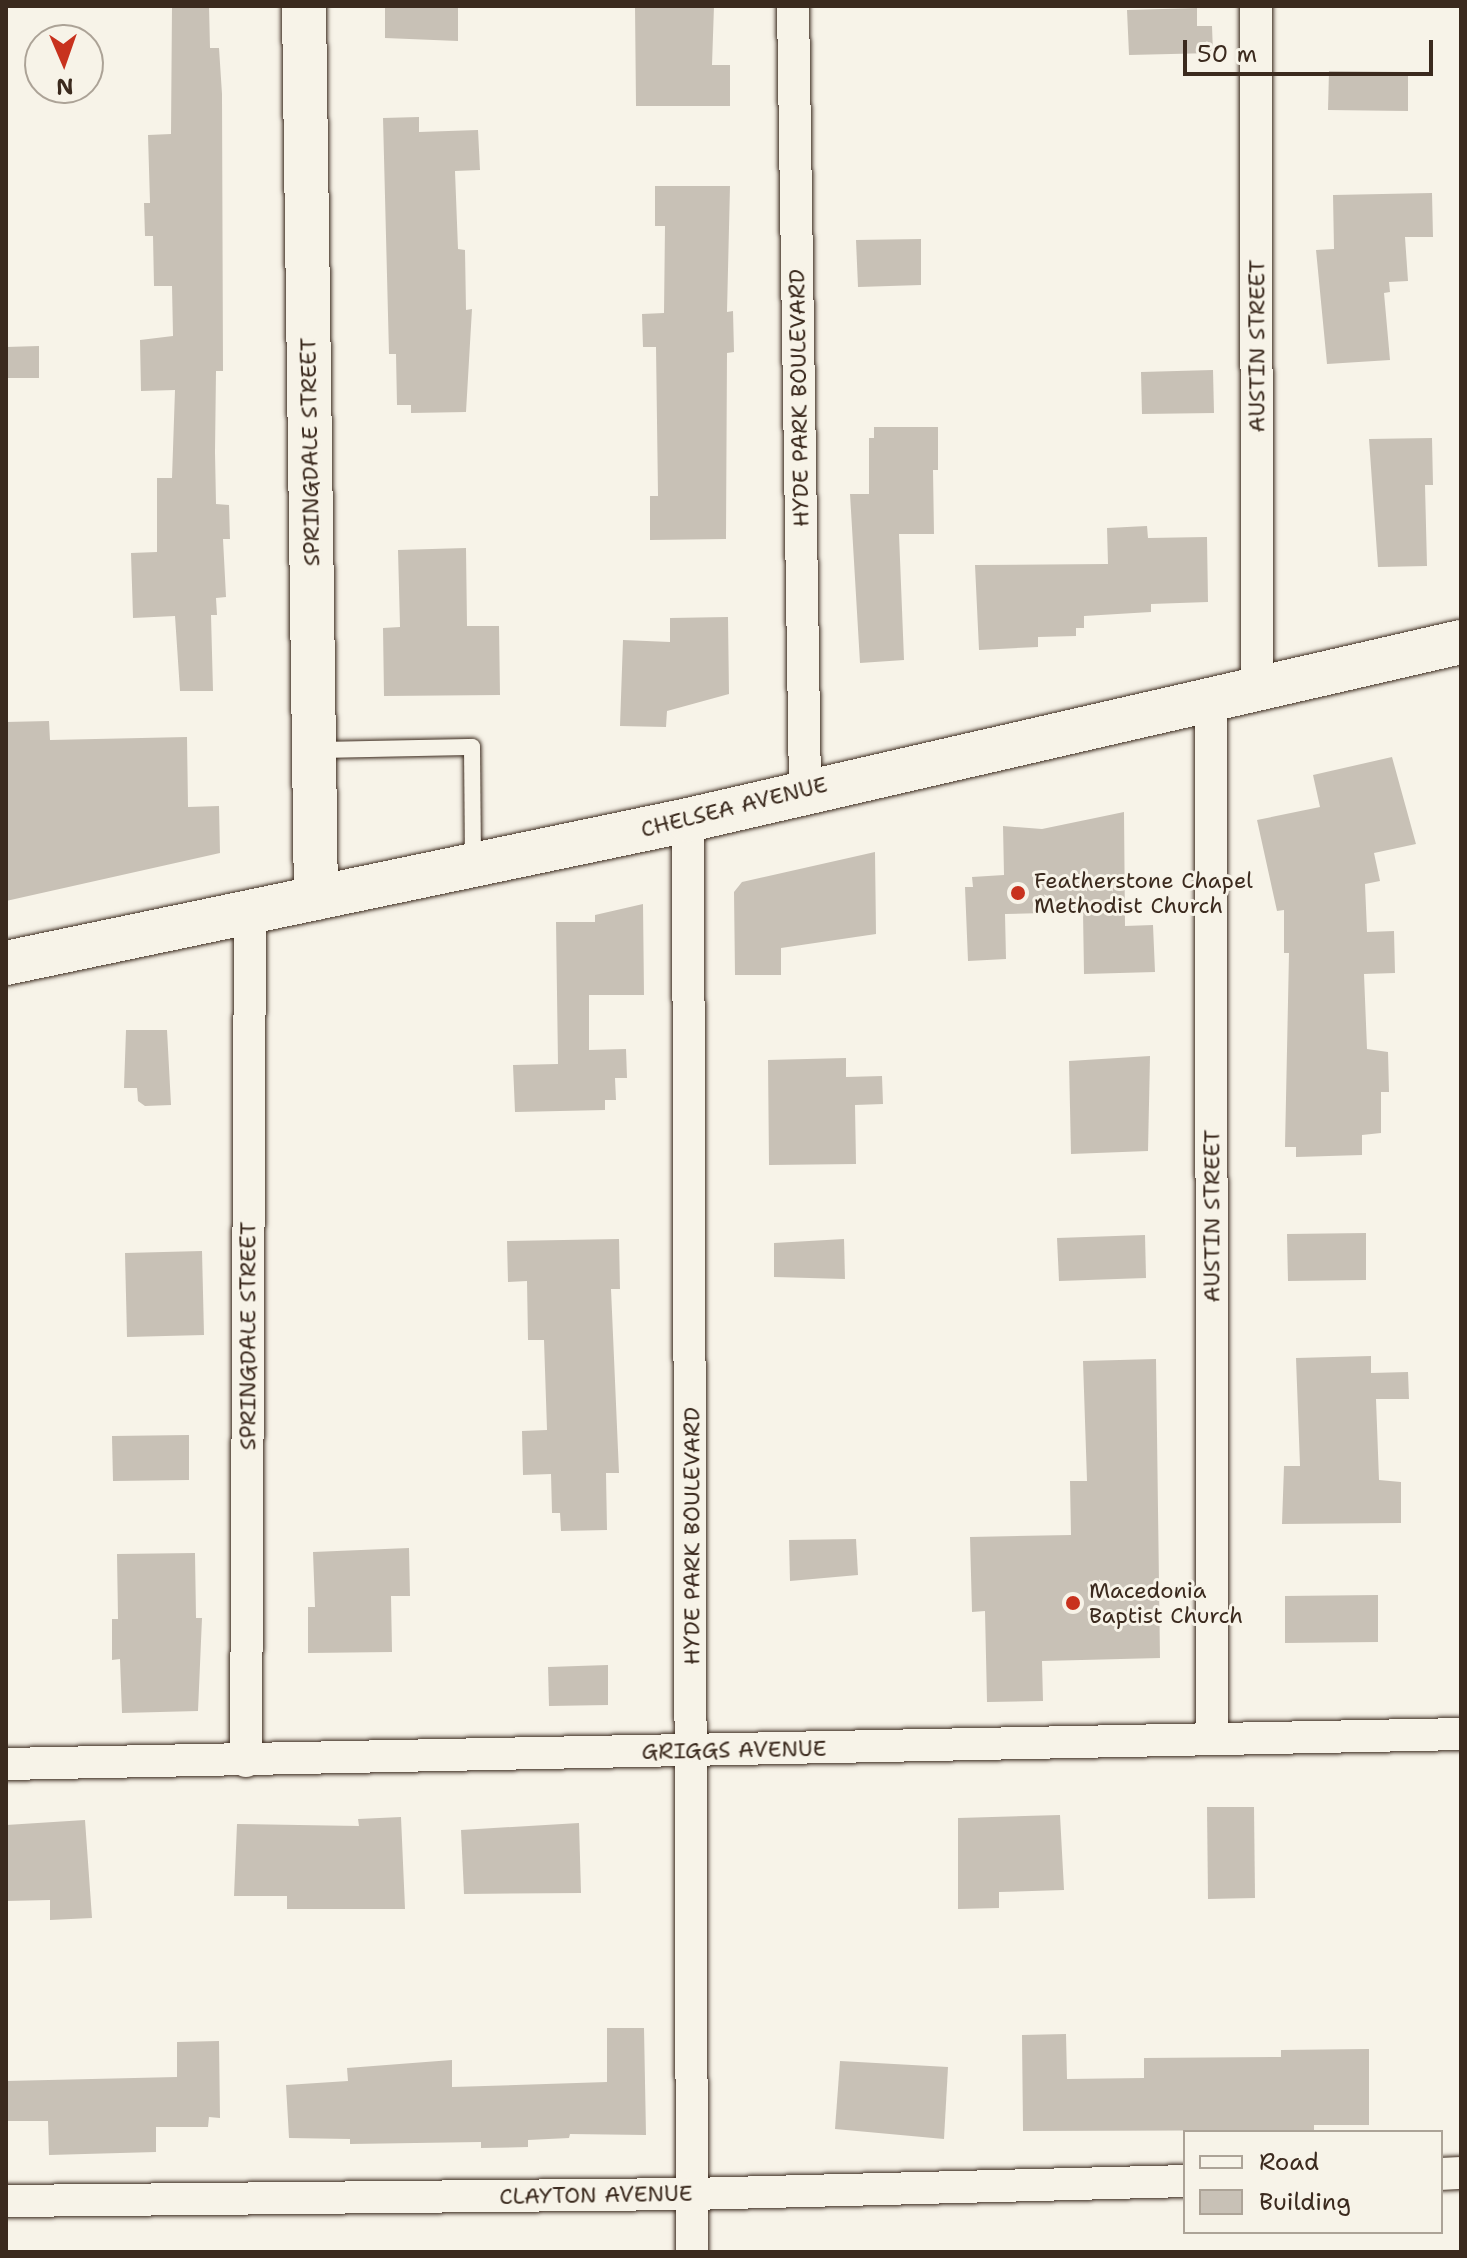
<!DOCTYPE html>
<style>
body{margin:0}
#map{position:relative;width:1467px;height:2258px;overflow:hidden;background:#f7f3e8;font-family:"Shantell Sans",sans-serif}
div>[style]{position:absolute}
.building>*{inset:0;background:#c8c1b6}
.roads{filter:drop-shadow(0 0 2px #3b2a1e) drop-shadow(0 0 2px #3b2a1e)}
.lane>*{height:16px;margin:-8px;padding:0 8px;transform-origin:8px;border-radius:8px;background:#f7f3e8}
.street>*{height:32px;margin:-16px;padding:0 16px;transform-origin:16px;border-radius:16px;background:#f7f3e8}
.secondary>*{height:44px;margin:-22px;padding:0 22px;transform-origin:22px;border-radius:22px;background:#f7f3e8}
.dots>*{width:22px;height:22px;translate:-50% -50%;box-sizing:border-box;border:4px solid #f7f3e8;border-radius:50%}
span{translate:-50% -50%;white-space:nowrap;text-align:center;line-height:1.15;-webkit-text-stroke:6px #f7f3e8;paint-order:stroke}
.street-label{font-size:22px;color:#3b2a1e}
.poi-label{font-size:22px;color:#3b2a1e}
.left{translate:0 -50%;text-align:left}
.frame{position:absolute;inset:0;border:8px solid #3b2a1e;pointer-events:none}
.legend{position:absolute;left:1183px;top:2130px;width:260px;height:104px;box-sizing:border-box;background:#f7f3e8;border:2px solid #aca397;margin:0;padding:10px 14px;list-style:none;font-size:24px;color:#3b2a1e}
.legend li{display:flex;align-items:center;gap:16px;height:40px}
.legend b{width:40px;border:2px solid #aca397}
.north{position:absolute;left:24px;top:24px;width:80px;height:80px;box-sizing:border-box;background:#f7f3e8;border:2px solid #aca397;border-radius:50%;rotate:178deg;font-size:22px;font-weight:700;line-height:32px;text-align:center;color:#3b2a1e}
.north::after{content:'';display:block;margin:auto;width:28px;height:36px;background:#c8321e;clip-path:polygon(50% 0,100% 100%,50% 72%,0 100%)}
.scale{position:absolute;left:1183px;top:40px;width:250px;height:36px;box-sizing:border-box;border:4px solid #3b2a1e;border-top:0;padding-left:10px;font-size:24px;line-height:28px;white-space:nowrap;color:#3b2a1e;-webkit-text-stroke:6px #f7f3e8;paint-order:stroke}
</style>
<div id="map">
<div class="building">
<i style="clip-path:polygon(172px 6px,209px 6px,210px 48px,219px 48px,222px 94px,223px 371px,216px 371px,215px 452px,216px 504px,229px 505px,230px 539px,223px 539px,226px 597px,216px 598px,217px 615px,211px 615px,213px 691px,180px 691px,175px 616px,133px 618px,131px 553px,157px 552px,157px 478px,172px 478px,175px 390px,141px 391px,140px 340px,173px 336px,172px 286px,154px 286px,153px 236px,145px 236px,144px 203px,150px 203px,148px 135px,171px 134px)"></i>
<i style="clip-path:polygon(458px 6px,458px 41px,385px 38px,385px 7px)"></i>
<i style="clip-path:polygon(635px 6px,714px 6px,712px 65px,730px 65px,730px 106px,636px 106px)"></i>
<i style="clip-path:polygon(1197px 8px,1197px 26px,1212px 26px,1213px 53px,1129px 55px,1127px 10px)"></i>
<i style="clip-path:polygon(1329px 71px,1408px 72px,1408px 111px,1328px 110px)"></i>
<i style="clip-path:polygon(419px 117px,419px 132px,478px 130px,480px 170px,455px 171px,458px 249px,465px 250px,466px 310px,472px 309px,466px 412px,411px 413px,411px 405px,397px 405px,396px 354px,389px 354px,383px 118px)"></i>
<i style="clip-path:polygon(655px 186px,730px 186px,727px 312px,733px 311px,734px 352px,727px 353px,726px 539px,650px 540px,650px 496px,658px 496px,656px 347px,643px 347px,642px 314px,664px 313px,665px 226px,655px 226px)"></i>
<i style="clip-path:polygon(1432px 193px,1433px 237px,1405px 237px,1408px 281px,1389px 282px,1390px 292px,1384px 293px,1390px 360px,1327px 364px,1316px 250px,1334px 249px,1333px 195px)"></i>
<i style="clip-path:polygon(921px 239px,921px 285px,858px 287px,856px 240px)"></i>
<i style="clip-path:polygon(39px 346px,39px 378px,6px 378px,6px 347px)"></i>
<i style="clip-path:polygon(1213px 370px,1214px 413px,1142px 414px,1141px 372px)"></i>
<i style="clip-path:polygon(874px 427px,938px 427px,938px 470px,933px 470px,934px 534px,899px 534px,904px 660px,860px 663px,850px 494px,869px 494px,869px 438px,874px 438px)"></i>
<i style="clip-path:polygon(1432px 438px,1433px 485px,1425px 485px,1427px 566px,1378px 567px,1369px 439px)"></i>
<i style="clip-path:polygon(1147px 526px,1148px 538px,1207px 537px,1208px 602px,1151px 604px,1151px 612px,1084px 616px,1084px 628px,1076px 628px,1076px 636px,1038px 637px,1038px 647px,979px 650px,975px 565px,1108px 564px,1107px 528px)"></i>
<i style="clip-path:polygon(466px 548px,467px 626px,499px 626px,500px 695px,384px 696px,383px 628px,400px 627px,398px 550px)"></i>
<i style="clip-path:polygon(728px 617px,729px 694px,667px 711px,666px 727px,620px 726px,623px 640px,670px 642px,670px 618px)"></i>
<i style="clip-path:polygon(49px 721px,50px 740px,187px 737px,188px 807px,219px 806px,220px 853px,6px 901px,6px 722px)"></i>
<i style="clip-path:polygon(1392px 757px,1416px 844px,1374px 853px,1380px 881px,1365px 884px,1367px 932px,1394px 931px,1395px 973px,1364px 974px,1367px 1049px,1388px 1052px,1389px 1092px,1381px 1092px,1381px 1133px,1362px 1135px,1362px 1155px,1296px 1157px,1296px 1147px,1285px 1147px,1289px 953px,1284px 953px,1284px 910px,1277px 911px,1257px 820px,1320px 807px,1313px 775px)"></i>
<i style="clip-path:polygon(1124px 812px,1125px 926px,1153px 925px,1155px 972px,1084px 974px,1083px 912px,1005px 914px,1006px 959px,968px 961px,965px 887px,973px 887px,972px 877px,1004px 875px,1003px 826px,1042px 829px)"></i>
<i style="clip-path:polygon(875px 852px,876px 934px,781px 948px,781px 975px,735px 975px,734px 892px,742px 882px)"></i>
<i style="clip-path:polygon(643px 904px,644px 995px,589px 995px,589px 1050px,626px 1049px,627px 1078px,615px 1078px,616px 1100px,605px 1100px,605px 1110px,515px 1112px,513px 1065px,558px 1064px,556px 922px,595px 922px,595px 915px)"></i>
<i style="clip-path:polygon(126px 1030px,167px 1030px,171px 1105px,145px 1106px,138px 1101px,137px 1088px,124px 1088px)"></i>
<i style="clip-path:polygon(1150px 1056px,1148px 1151px,1071px 1154px,1069px 1061px)"></i>
<i style="clip-path:polygon(846px 1058px,846px 1077px,882px 1076px,883px 1104px,855px 1105px,856px 1164px,769px 1165px,768px 1060px)"></i>
<i style="clip-path:polygon(1366px 1233px,1366px 1280px,1288px 1281px,1287px 1234px)"></i>
<i style="clip-path:polygon(1145px 1235px,1146px 1278px,1059px 1281px,1057px 1238px)"></i>
<i style="clip-path:polygon(619px 1239px,620px 1289px,611px 1289px,619px 1473px,606px 1473px,607px 1530px,561px 1531px,560px 1513px,552px 1513px,551px 1474px,523px 1475px,522px 1431px,547px 1430px,544px 1340px,528px 1340px,527px 1281px,508px 1282px,507px 1241px)"></i>
<i style="clip-path:polygon(844px 1239px,845px 1279px,774px 1277px,774px 1243px)"></i>
<i style="clip-path:polygon(202px 1251px,204px 1335px,127px 1337px,125px 1253px)"></i>
<i style="clip-path:polygon(1371px 1356px,1371px 1373px,1408px 1372px,1409px 1399px,1376px 1399px,1379px 1480px,1401px 1482px,1401px 1523px,1282px 1524px,1284px 1466px,1300px 1466px,1296px 1358px)"></i>
<i style="clip-path:polygon(1156px 1359px,1160px 1658px,1042px 1661px,1043px 1701px,987px 1702px,985px 1611px,972px 1612px,970px 1537px,1071px 1535px,1070px 1481px,1087px 1481px,1083px 1361px)"></i>
<i style="clip-path:polygon(189px 1435px,189px 1480px,113px 1481px,112px 1436px)"></i>
<i style="clip-path:polygon(856px 1539px,858px 1575px,790px 1581px,789px 1540px)"></i>
<i style="clip-path:polygon(409px 1548px,410px 1596px,391px 1596px,392px 1652px,308px 1653px,308px 1607px,315px 1607px,313px 1552px)"></i>
<i style="clip-path:polygon(195px 1553px,196px 1618px,202px 1618px,198px 1711px,122px 1713px,120px 1659px,112px 1660px,112px 1619px,118px 1619px,117px 1554px)"></i>
<i style="clip-path:polygon(1378px 1595px,1378px 1642px,1285px 1643px,1285px 1596px)"></i>
<i style="clip-path:polygon(608px 1665px,608px 1705px,549px 1706px,548px 1667px)"></i>
<i style="clip-path:polygon(1207px 1807px,1254px 1807px,1255px 1898px,1208px 1899px)"></i>
<i style="clip-path:polygon(1060px 1815px,1064px 1890px,999px 1892px,999px 1908px,958px 1909px,958px 1818px)"></i>
<i style="clip-path:polygon(401px 1817px,405px 1909px,287px 1909px,287px 1896px,234px 1896px,237px 1824px,359px 1826px,358px 1819px)"></i>
<i style="clip-path:polygon(85px 1820px,92px 1918px,50px 1920px,50px 1900px,6px 1901px,6px 1825px)"></i>
<i style="clip-path:polygon(579px 1823px,581px 1893px,464px 1894px,461px 1830px)"></i>
<i style="clip-path:polygon(607px 2028px,644px 2028px,646px 2135px,570px 2134px,569px 2138px,528px 2140px,528px 2147px,481px 2148px,481px 2142px,350px 2144px,350px 2139px,289px 2138px,286px 2085px,348px 2081px,347px 2068px,452px 2060px,452px 2087px,607px 2082px)"></i>
<i style="clip-path:polygon(1066px 2034px,1067px 2079px,1144px 2078px,1144px 2058px,1281px 2057px,1281px 2050px,1369px 2049px,1369px 2125px,1314px 2125px,1314px 2130px,1023px 2131px,1022px 2035px)"></i>
<i style="clip-path:polygon(219px 2041px,220px 2118px,209px 2117px,208px 2127px,156px 2127px,156px 2152px,49px 2155px,48px 2121px,6px 2121px,6px 2081px,177px 2077px,177px 2042px)"></i>
<i style="clip-path:polygon(840px 2061px,948px 2067px,944px 2139px,835px 2129px)"></i>
</div>
<div class="roads">
<div class="lane">
<i style="left:316px;top:750px;width:156px;rotate:-1.1deg"></i>
<i style="left:472px;top:747px;width:117px;rotate:89.5deg"></i>
</div>
<div class="street">
<i style="left:793px;top:6px;width:784px;rotate:89.12deg"></i>
<i style="left:1256px;top:6px;width:681px;rotate:89.92deg"></i>
<i style="left:1211px;top:696px;width:1041px;rotate:89.94deg"></i>
<i style="left:688px;top:820px;width:1432px;rotate:89.84deg"></i>
<i style="left:246px;top:1761px;width:850px;rotate:-89.73deg"></i>
<i style="left:6px;top:1764px;width:1455px;rotate:-1.18deg"></i>
<i style="left:1441px;top:2174px;width:20px;rotate:-3deg"></i>
<i style="left:6px;top:2201px;width:685px;rotate:-0.59deg"></i>
<i style="left:691px;top:2194px;width:494px;rotate:-1.5deg"></i>
</div>
<div class="secondary">
<i style="left:304px;top:6px;width:892px;rotate:89.23deg"></i>
<i style="left:6px;top:963px;width:697px;rotate:-11.84deg"></i>
<i style="left:688px;top:820px;width:793px;rotate:-12.97deg"></i>
</div>
</div>
<div class="dots">
<i style="left:1018px;top:893px;background:#c8321e"></i>
<i style="left:1073px;top:1603px;background:#c8321e"></i>
</div>
<div class="street-label">
<span style="left:1257px;top:346px;rotate:-90deg">AUSTIN STREET</span>
<span style="left:799px;top:398px;rotate:-91deg">HYDE PARK BOULEVARD</span>
<span style="left:310px;top:452px;rotate:-91deg">SPRINGDALE STREET</span>
<span style="left:734px;top:807px;rotate:-14deg">CHELSEA AVENUE</span>
<span style="left:1212px;top:1216px;rotate:-90deg">AUSTIN STREET</span>
<span style="left:248px;top:1336px;rotate:-90deg">SPRINGDALE STREET</span>
<span style="left:692px;top:1536px;rotate:-90deg">HYDE PARK BOULEVARD</span>
<span style="left:734px;top:1750px;rotate:-1deg">GRIGGS AVENUE</span>
<span style="left:596px;top:2195px;rotate:-1deg">CLAYTON AVENUE</span>
</div>
<div class="poi-label">
<span class="left" style="left:1034px;top:893px">Featherstone Chapel<br>Methodist Church</span>
<span class="left" style="left:1089px;top:1603px">Macedonia<br>Baptist Church</span>
</div>
<div class="frame"></div>
<ul class="legend">
<li><b style="height:10px;background:#f7f3e8"></b>Road</li>
<li><b style="height:22px;background:#c8c1b6"></b>Building</li>
</ul>
<div class="north">N</div>
<div class="scale">50 m</div>
</div>
